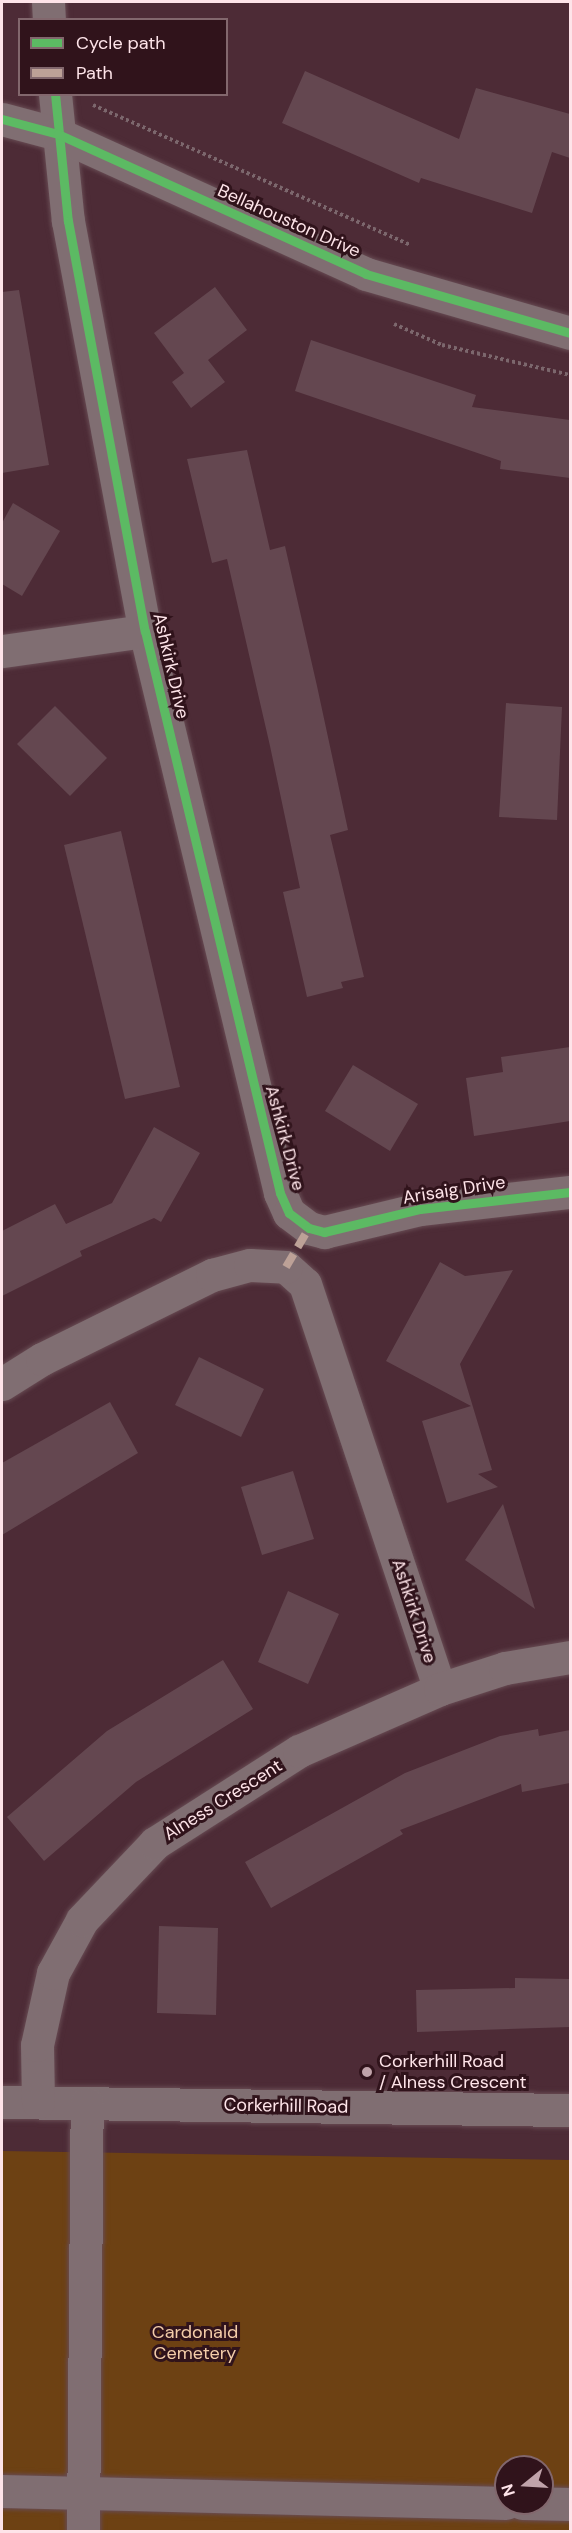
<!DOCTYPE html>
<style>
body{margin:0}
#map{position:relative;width:572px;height:2533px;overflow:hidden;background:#4d2b36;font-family:"DM Sans",sans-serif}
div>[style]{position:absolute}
.green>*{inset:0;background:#6d4113}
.building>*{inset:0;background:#644750}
.path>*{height:4px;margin-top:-2px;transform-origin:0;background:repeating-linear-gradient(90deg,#7c676d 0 3px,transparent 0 6px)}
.roads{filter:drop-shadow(0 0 2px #674b53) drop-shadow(0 0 2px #674b53)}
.minor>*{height:33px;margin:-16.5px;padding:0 16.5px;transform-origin:16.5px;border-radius:16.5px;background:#806e72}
.quiet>*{height:8px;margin-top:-4px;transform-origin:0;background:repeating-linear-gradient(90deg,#bda197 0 15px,transparent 0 23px)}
.cycleway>*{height:9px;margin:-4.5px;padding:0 4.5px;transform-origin:4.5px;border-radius:4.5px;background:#5cba63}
.dots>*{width:16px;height:16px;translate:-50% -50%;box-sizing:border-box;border:3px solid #30131b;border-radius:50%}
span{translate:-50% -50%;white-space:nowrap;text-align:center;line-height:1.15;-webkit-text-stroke:6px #30131b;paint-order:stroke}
.street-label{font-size:18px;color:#fee4e9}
.poi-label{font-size:18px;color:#fee4e9}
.left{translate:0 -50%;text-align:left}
.park-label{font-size:18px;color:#f4cda9}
.frame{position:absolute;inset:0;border:3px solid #fee4e9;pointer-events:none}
.legend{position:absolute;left:18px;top:18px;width:210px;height:78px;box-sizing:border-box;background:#30131b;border:2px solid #82676d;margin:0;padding:8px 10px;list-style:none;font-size:18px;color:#fee4e9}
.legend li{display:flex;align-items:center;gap:12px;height:30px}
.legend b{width:30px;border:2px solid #82676d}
.north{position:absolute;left:494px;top:2455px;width:60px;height:60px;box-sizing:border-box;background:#30131b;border:2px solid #82676d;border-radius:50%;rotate:252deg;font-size:16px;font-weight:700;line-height:24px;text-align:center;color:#fee4e9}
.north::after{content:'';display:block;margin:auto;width:21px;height:27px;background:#c0a3aa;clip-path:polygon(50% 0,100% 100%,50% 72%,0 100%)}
</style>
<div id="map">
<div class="green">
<i style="clip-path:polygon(evenodd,2px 2151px,570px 2160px,570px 2531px,2px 2532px,2px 2151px,506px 2467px,542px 2467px,542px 2503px,506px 2503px,506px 2467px)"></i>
</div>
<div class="building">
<i style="clip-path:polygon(305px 71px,459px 139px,476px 88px,570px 114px,570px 158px,552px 152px,532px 213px,421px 178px,419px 183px,282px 123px)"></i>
<i style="clip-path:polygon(215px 287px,247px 330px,208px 360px,225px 382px,191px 408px,172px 382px,184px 373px,154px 333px)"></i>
<i style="clip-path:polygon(19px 290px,49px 465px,2px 473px,2px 292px)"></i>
<i style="clip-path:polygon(311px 340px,476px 395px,472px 407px,570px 420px,570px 478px,500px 469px,501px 461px,295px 391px)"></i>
<i style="clip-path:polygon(247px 450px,270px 550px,285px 546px,317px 686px,348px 830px,330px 835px,364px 977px,341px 982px,343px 988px,307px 997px,283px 892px,300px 888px,270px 746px,227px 559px,212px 563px,187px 459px)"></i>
<i style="clip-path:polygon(13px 503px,60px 531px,22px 596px,2px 584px,2px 523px)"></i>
<i style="clip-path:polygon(506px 703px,562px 707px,557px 820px,499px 817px)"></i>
<i style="clip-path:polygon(55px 706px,107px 758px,70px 796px,17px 744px)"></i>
<i style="clip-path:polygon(121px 831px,180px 1087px,125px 1099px,64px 845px)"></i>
<i style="clip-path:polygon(570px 1047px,570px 1121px,474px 1136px,466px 1078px,503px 1072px,501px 1057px)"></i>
<i style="clip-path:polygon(353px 1065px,418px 1104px,390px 1151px,325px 1111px)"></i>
<i style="clip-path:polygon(154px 1127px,200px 1153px,161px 1222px,154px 1218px,80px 1251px,82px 1256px,2px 1296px,2px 1231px,55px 1204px,66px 1224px,112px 1203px)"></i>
<i style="clip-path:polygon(440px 1262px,465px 1276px,513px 1270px,460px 1364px,492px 1470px,478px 1474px,498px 1487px,447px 1503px,422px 1421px,471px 1406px,386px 1361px)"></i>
<i style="clip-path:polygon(199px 1357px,264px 1389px,241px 1437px,175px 1405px)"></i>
<i style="clip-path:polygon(110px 1402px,138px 1453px,2px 1535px,2px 1463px)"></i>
<i style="clip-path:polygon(293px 1471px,314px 1539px,262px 1555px,241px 1487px)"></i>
<i style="clip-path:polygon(503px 1504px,535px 1609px,465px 1560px)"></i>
<i style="clip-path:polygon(288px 1591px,339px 1614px,308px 1684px,258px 1662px)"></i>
<i style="clip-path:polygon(223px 1660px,253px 1709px,136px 1782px,44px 1861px,7px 1817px,107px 1731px)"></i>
<i style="clip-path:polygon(538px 1729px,539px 1736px,570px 1730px,570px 1783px,522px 1792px,521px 1784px,400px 1830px,403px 1834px,271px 1908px,245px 1862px,405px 1773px,500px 1736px)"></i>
<i style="clip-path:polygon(159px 1926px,218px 1928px,216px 2015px,157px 2013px)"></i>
<i style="clip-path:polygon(515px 1978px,570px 1979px,570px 2027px,417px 2032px,416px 1990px,515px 1988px)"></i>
</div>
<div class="path">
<i style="left:93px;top:105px;width:347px;rotate:23.8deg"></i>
<i style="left:394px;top:324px;width:52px;rotate:23.6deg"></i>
<i style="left:442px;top:345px;width:131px;rotate:13.2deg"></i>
</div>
<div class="roads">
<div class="minor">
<i style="left:48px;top:2px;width:18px;rotate:87deg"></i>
<i style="left:55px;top:94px;width:128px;rotate:84.2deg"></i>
<i style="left:68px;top:221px;width:417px;rotate:79.4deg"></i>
<i style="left:145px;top:631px;width:578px;rotate:76.49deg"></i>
<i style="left:280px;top:1193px;width:22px;rotate:66deg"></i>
<i style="left:289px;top:1213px;width:25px;rotate:37deg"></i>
<i style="left:309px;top:1228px;width:16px;rotate:15deg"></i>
<i style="left:324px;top:1232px;width:99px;rotate:-13.5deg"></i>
<i style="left:420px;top:1209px;width:151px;rotate:-6.5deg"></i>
<i style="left:2px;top:119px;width:58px;rotate:15deg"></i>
<i style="left:58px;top:134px;width:338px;rotate:24.4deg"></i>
<i style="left:366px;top:274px;width:212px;rotate:16.1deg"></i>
<i style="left:2px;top:651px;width:144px;rotate:-8deg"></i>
<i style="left:286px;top:1267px;width:25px;rotate:42deg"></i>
<i style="left:305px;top:1284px;width:427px;rotate:71.6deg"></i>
<i style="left:2px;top:1384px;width:47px;rotate:-32deg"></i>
<i style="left:42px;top:1359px;width:190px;rotate:-26.3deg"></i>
<i style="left:212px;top:1275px;width:39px;rotate:-15deg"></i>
<i style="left:250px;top:1265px;width:36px;rotate:3deg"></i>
<i style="left:2px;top:2102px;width:568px;rotate:0.81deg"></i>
<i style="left:38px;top:2102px;width:57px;rotate:-91deg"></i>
<i style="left:37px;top:2045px;width:74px;rotate:-77.5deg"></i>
<i style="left:53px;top:1973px;width:60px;rotate:-61.3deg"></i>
<i style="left:82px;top:1920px;width:106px;rotate:-46.5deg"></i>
<i style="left:155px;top:1843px;width:171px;rotate:-32.6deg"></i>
<i style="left:299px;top:1751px;width:154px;rotate:-23.7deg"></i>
<i style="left:440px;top:1689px;width:68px;rotate:-17.9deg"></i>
<i style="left:505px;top:1668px;width:66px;rotate:-9.6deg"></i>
<i style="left:2px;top:2491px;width:504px;rotate:1.36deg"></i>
<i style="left:522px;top:2503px;width:48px;rotate:1.2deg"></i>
<i style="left:83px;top:2532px;width:429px;rotate:-89.5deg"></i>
</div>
</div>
<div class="quiet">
<i style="left:286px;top:1267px;width:45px;rotate:-59.5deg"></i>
</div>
<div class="cycleway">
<i style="left:55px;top:94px;width:128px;rotate:84.2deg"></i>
<i style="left:68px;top:221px;width:417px;rotate:79.4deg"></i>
<i style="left:145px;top:631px;width:578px;rotate:76.49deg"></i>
<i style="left:280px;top:1193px;width:22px;rotate:66deg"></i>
<i style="left:289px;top:1213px;width:25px;rotate:37deg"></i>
<i style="left:309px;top:1228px;width:16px;rotate:15deg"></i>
<i style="left:324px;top:1232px;width:99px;rotate:-13.5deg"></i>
<i style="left:420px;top:1209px;width:151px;rotate:-6.5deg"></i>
<i style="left:2px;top:119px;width:58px;rotate:15deg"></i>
<i style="left:58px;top:134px;width:338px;rotate:24.4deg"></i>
<i style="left:366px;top:274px;width:212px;rotate:16.1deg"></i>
</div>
<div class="dots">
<i style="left:367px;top:2072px;background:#c0a3aa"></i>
</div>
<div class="street-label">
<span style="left:289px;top:221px;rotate:24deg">Bellahouston Drive</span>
<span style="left:171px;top:666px;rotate:77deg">Ashkirk Drive</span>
<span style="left:285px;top:1138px;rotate:75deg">Ashkirk Drive</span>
<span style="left:454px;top:1190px;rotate:-9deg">Arisaig Drive</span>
<span style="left:414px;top:1611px;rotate:72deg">Ashkirk Drive</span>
<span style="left:223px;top:1800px;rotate:-32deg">Alness Crescent</span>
<span style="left:286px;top:2106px;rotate:1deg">Corkerhill Road</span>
</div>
<div class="poi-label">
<span class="left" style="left:379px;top:2072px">Corkerhill Road<br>/ Alness Crescent</span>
</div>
<div class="park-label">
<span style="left:195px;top:2343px">Cardonald<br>Cemetery</span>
</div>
<div class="frame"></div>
<ul class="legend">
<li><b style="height:8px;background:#5cba63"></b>Cycle path</li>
<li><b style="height:8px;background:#bda197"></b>Path</li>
</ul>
<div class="north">N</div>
</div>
